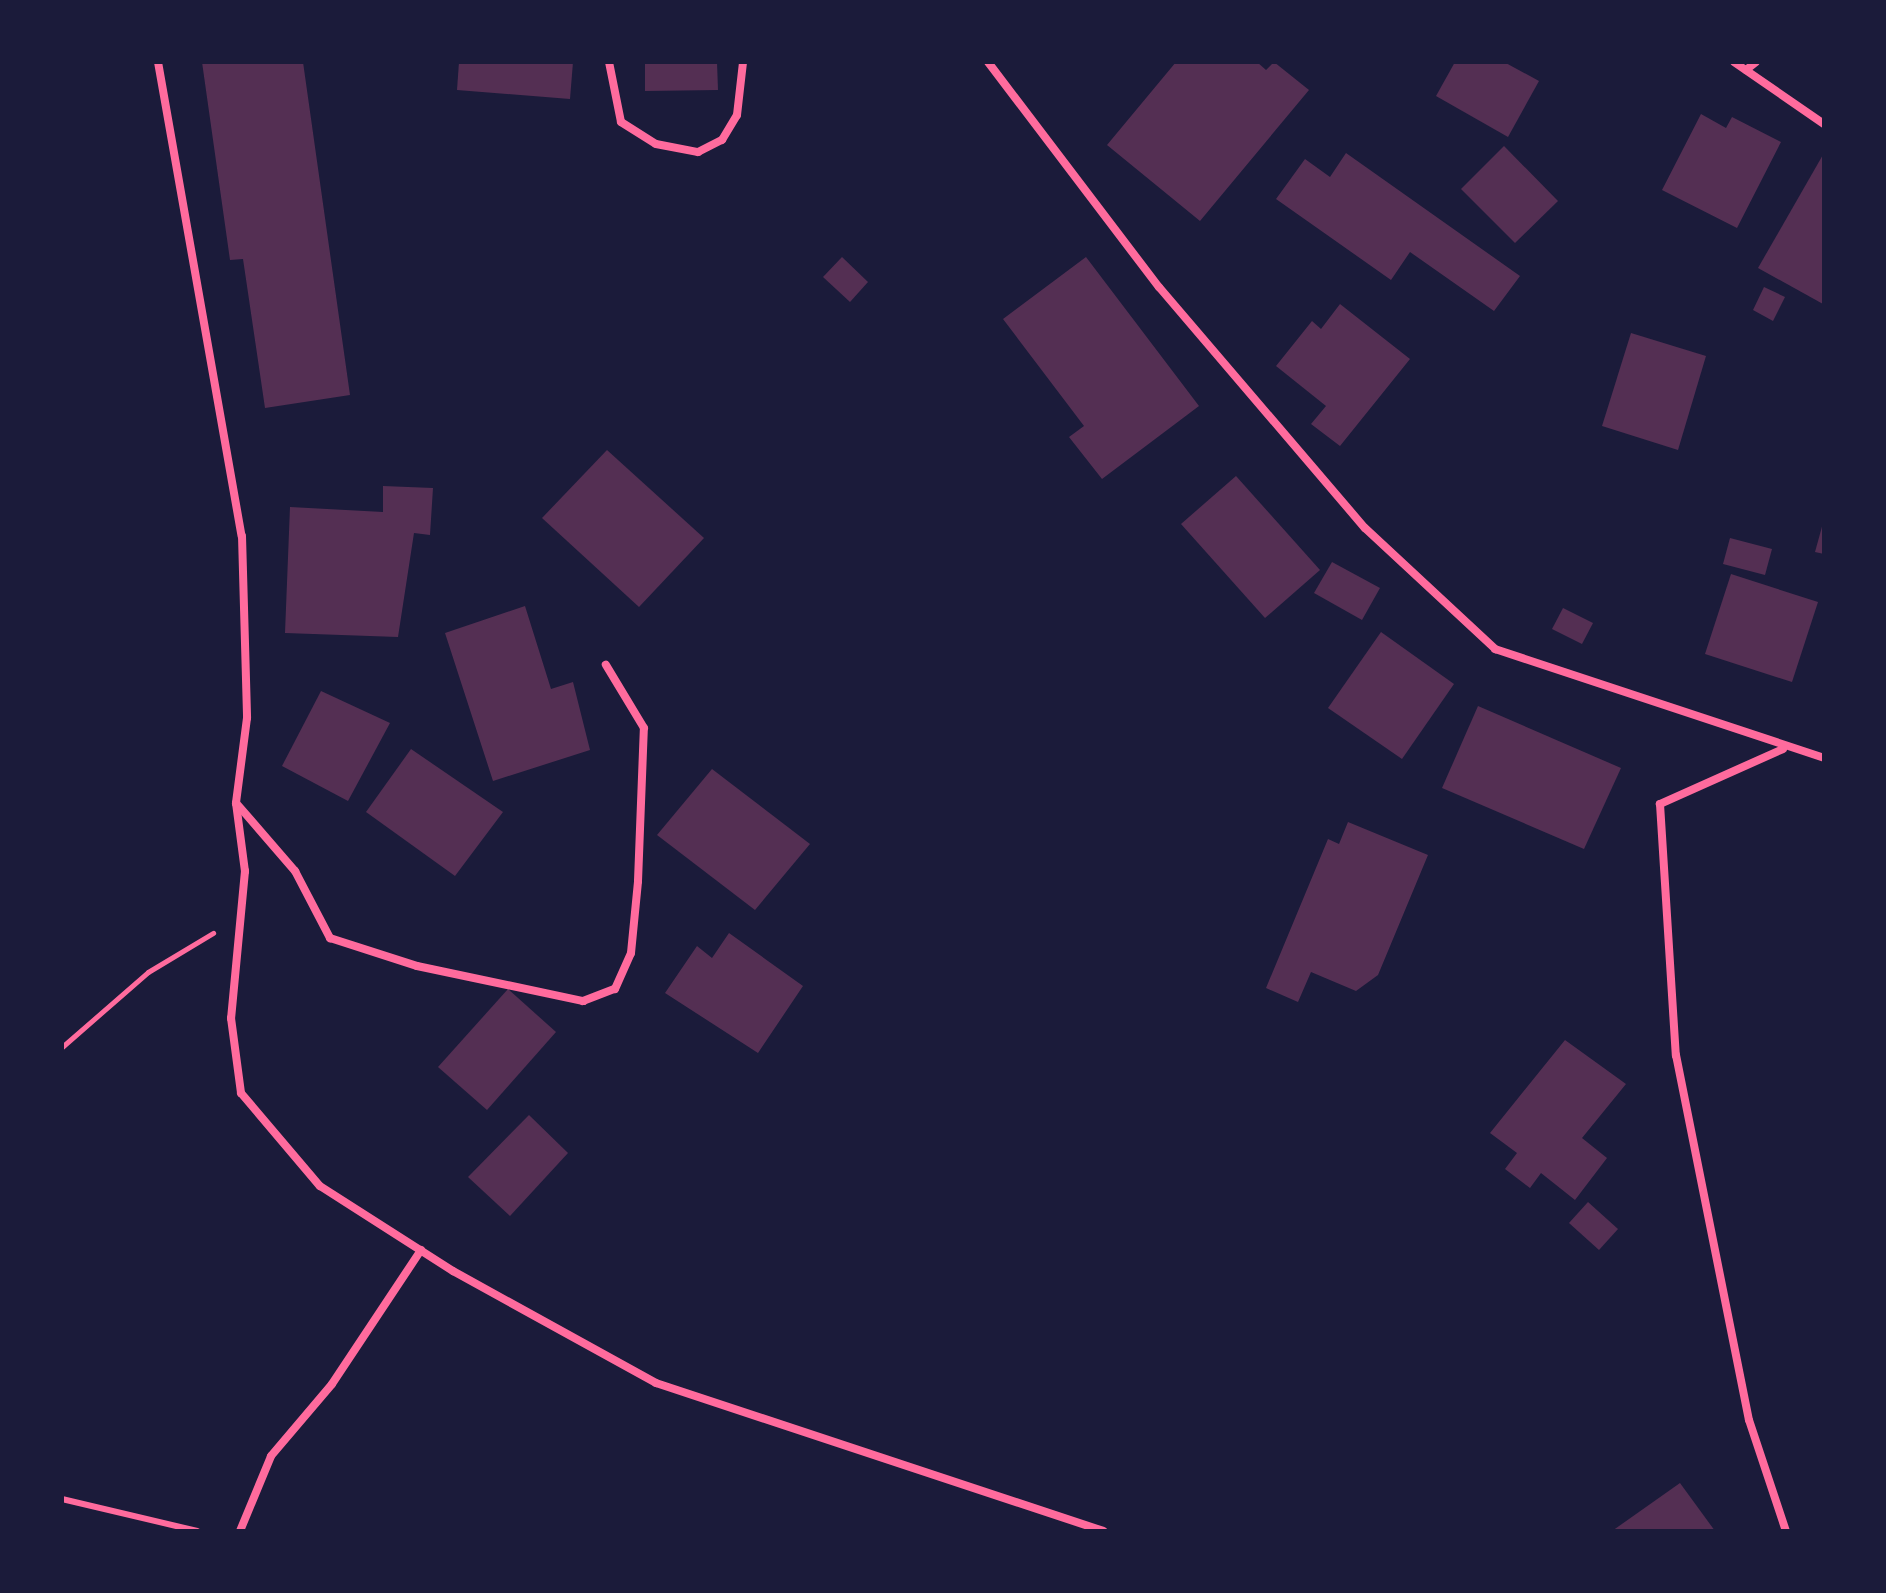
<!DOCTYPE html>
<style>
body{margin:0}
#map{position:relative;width:1886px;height:1593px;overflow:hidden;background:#1b1b3a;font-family:"Roboto Serif",serif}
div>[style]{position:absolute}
.building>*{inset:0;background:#542f53}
.path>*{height:5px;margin:-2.5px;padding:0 2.5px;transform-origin:2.5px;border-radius:2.5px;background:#ff6b9d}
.service>*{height:6px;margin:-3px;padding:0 3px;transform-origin:3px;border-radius:3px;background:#ff6b9d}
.minor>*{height:8px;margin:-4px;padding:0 4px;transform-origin:4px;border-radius:4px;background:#ff6b9d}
span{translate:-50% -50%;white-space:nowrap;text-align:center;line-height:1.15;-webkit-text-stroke:8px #1b1b3a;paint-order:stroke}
.frame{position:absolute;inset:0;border:64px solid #1b1b3a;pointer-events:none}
</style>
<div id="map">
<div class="building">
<i style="clip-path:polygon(202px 62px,303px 62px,350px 395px,265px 408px,243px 259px,230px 260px)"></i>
<i style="clip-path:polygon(459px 62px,573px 62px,570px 99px,457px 90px)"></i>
<i style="clip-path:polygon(645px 62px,717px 62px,718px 90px,645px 91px)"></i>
<i style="clip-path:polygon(1176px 62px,1257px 62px,1266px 70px,1274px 62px,1309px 90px,1200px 221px,1107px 145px)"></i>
<i style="clip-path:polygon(1455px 62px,1504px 62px,1539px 81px,1508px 137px,1436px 96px)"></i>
<i style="clip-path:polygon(1701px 114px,1726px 128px,1732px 117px,1781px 142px,1737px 228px,1662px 190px)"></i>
<i style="clip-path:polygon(1504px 146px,1558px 201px,1515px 243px,1461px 189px)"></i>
<i style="clip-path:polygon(1346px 153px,1520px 276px,1494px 311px,1410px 252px,1391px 280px,1276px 199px,1305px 159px,1330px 177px)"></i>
<i style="clip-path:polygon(1824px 153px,1824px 302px,1823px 304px,1758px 268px)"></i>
<i style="clip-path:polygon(842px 257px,868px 282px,850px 302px,823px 277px)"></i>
<i style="clip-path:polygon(1086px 257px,1199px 406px,1102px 479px,1069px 437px,1084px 426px,1003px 319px)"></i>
<i style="clip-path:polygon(1764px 287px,1785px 297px,1773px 321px,1753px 310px)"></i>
<i style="clip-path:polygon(1340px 304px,1410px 359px,1340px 446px,1311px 424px,1326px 406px,1276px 366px,1312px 321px,1321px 329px)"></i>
<i style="clip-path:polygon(1631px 333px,1706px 356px,1678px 450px,1602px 426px)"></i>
<i style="clip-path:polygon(607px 450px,704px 538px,639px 607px,542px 518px)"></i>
<i style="clip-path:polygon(1236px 476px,1320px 570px,1265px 618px,1181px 524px)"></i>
<i style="clip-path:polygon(383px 486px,433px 488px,430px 535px,414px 533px,398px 637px,285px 633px,290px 507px,383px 512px)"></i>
<i style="clip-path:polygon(1823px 523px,1824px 523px,1824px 554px,1815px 552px)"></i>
<i style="clip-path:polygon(1730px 538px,1772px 549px,1765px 575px,1723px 564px)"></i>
<i style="clip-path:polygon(1332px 562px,1380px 588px,1362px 620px,1314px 593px)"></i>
<i style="clip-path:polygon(1731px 574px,1818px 602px,1792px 682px,1705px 654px)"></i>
<i style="clip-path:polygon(525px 606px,551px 689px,573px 682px,590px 750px,493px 781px,445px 633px)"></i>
<i style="clip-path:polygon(1563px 608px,1593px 623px,1582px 644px,1552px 629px)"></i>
<i style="clip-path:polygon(1381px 632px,1454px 684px,1402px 759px,1328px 708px)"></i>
<i style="clip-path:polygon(321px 691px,390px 723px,348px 801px,282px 766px)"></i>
<i style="clip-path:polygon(1478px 706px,1621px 768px,1584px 849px,1442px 788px)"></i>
<i style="clip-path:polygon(411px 749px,503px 812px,455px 876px,366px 812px)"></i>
<i style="clip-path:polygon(712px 769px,810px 844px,755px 910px,657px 835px)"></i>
<i style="clip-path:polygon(1348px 822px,1428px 855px,1378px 975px,1356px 991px,1311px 972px,1298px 1002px,1266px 988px,1328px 839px,1339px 844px)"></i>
<i style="clip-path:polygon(729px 933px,803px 986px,758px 1053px,665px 993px,697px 946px,712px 958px)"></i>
<i style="clip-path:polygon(508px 989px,556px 1032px,487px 1110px,438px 1067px)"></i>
<i style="clip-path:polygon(1565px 1040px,1626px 1084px,1582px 1138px,1607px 1158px,1575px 1200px,1541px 1173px,1530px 1188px,1505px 1169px,1517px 1153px,1490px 1133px)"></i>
<i style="clip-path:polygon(529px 1115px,568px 1153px,510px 1216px,468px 1177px)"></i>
<i style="clip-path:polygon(1588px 1202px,1618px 1229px,1599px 1250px,1569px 1223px)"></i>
<i style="clip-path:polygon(1680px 1483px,1715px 1531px,1612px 1531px)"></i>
</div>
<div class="path">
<i style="left:62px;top:1047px;width:114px;rotate:-41.1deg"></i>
<i style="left:148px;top:972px;width:76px;rotate:-31deg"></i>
</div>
<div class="service">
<i style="left:62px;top:1499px;width:139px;rotate:13.3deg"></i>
</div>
<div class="minor">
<i style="left:158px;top:62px;width:481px;rotate:80deg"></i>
<i style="left:242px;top:536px;width:182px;rotate:88.4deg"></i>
<i style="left:247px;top:718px;width:86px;rotate:97.4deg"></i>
<i style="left:236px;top:803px;width:69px;rotate:82.5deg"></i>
<i style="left:245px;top:871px;width:148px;rotate:95.4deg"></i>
<i style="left:231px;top:1018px;width:76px;rotate:82.4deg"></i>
<i style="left:241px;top:1093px;width:122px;rotate:49.7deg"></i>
<i style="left:320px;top:1186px;width:158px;rotate:32.6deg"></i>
<i style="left:453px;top:1271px;width:232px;rotate:28.9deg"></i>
<i style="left:656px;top:1383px;width:471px;rotate:18.3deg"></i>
<i style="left:609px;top:62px;width:61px;rotate:78.7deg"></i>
<i style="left:621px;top:122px;width:41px;rotate:32.2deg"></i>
<i style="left:656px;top:144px;width:43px;rotate:10.8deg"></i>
<i style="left:698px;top:152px;width:27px;rotate:-27deg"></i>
<i style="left:722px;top:140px;width:29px;rotate:-59deg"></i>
<i style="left:737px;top:115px;width:53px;rotate:-83.5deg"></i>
<i style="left:988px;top:62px;width:283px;rotate:52.8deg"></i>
<i style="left:1159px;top:287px;width:317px;rotate:49.5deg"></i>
<i style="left:1365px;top:528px;width:178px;rotate:42.9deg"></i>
<i style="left:1495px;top:649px;width:347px;rotate:18.3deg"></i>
<i style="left:1734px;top:62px;width:109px;rotate:34.6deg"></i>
<i style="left:1746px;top:70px;width:13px;rotate:-39deg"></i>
<i style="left:1783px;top:749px;width:135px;rotate:155.9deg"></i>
<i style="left:1660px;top:804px;width:252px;rotate:86.4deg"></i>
<i style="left:1676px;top:1055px;width:372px;rotate:78.7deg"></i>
<i style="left:1749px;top:1420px;width:117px;rotate:71.6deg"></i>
<i style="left:237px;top:804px;width:89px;rotate:49.1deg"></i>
<i style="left:295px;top:871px;width:76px;rotate:62.4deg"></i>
<i style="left:330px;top:938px;width:91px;rotate:17.8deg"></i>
<i style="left:417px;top:966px;width:170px;rotate:11.9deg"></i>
<i style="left:583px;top:1001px;width:34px;rotate:-21deg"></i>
<i style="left:615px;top:989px;width:39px;rotate:-66deg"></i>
<i style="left:631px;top:953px;width:72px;rotate:-84.4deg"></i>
<i style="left:638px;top:881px;width:153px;rotate:-87.8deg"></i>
<i style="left:644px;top:728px;width:74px;rotate:-121.1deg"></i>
<i style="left:240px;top:1531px;width:81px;rotate:-67.5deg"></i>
<i style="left:271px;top:1456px;width:94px;rotate:-49.7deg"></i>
<i style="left:332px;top:1384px;width:161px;rotate:-56.4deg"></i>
</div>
<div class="frame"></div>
</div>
